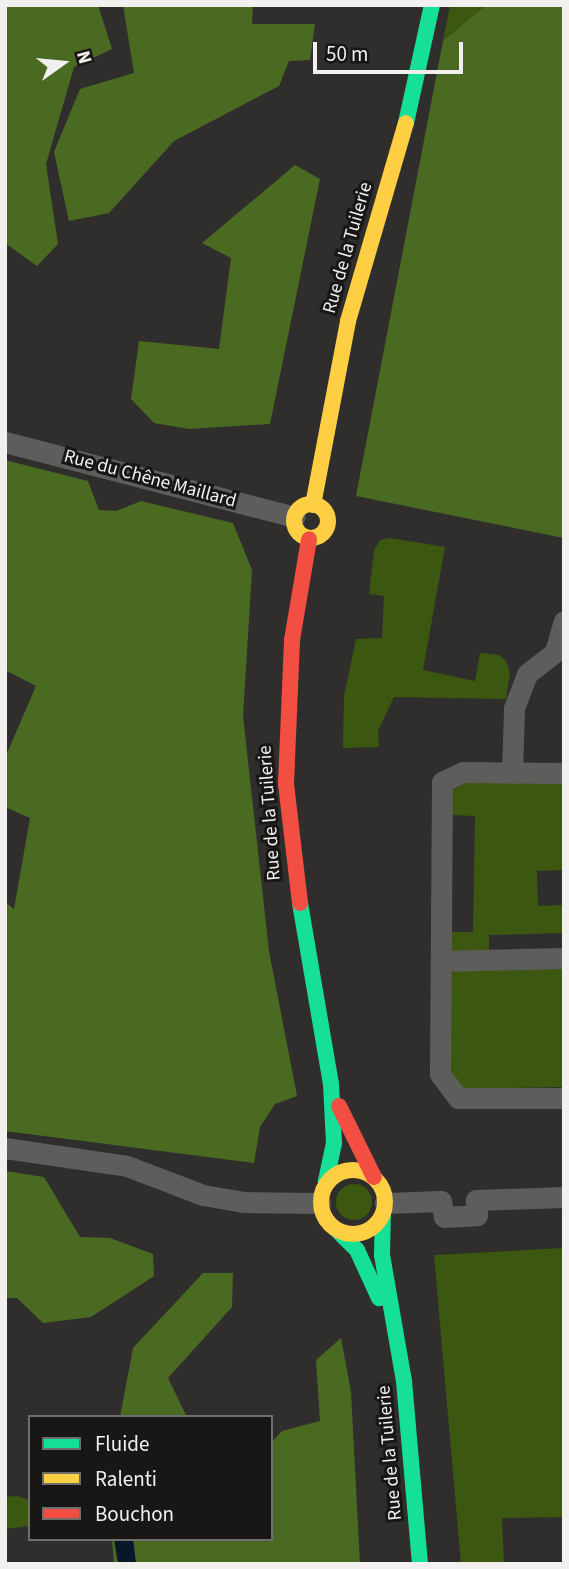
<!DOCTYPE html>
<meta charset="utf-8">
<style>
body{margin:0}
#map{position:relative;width:569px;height:1569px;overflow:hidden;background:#2f2e2d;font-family:"Source Sans 3",sans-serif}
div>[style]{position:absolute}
.green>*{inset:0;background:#3c5810}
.round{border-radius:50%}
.forest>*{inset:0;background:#4b6a21}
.water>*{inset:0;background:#08182a}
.street>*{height:21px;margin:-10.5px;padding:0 10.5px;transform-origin:10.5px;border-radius:10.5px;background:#5d5d5c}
.fast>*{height:16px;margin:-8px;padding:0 8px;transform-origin:8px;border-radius:8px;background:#16e098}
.slow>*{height:16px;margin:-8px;padding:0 8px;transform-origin:8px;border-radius:8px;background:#ffcf43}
.slow>.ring{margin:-8px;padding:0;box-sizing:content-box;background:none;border:16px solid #ffcf43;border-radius:50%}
.jam>*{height:16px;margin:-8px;padding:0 8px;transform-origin:8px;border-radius:8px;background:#f24e42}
span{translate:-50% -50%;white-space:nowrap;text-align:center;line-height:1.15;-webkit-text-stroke:6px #181716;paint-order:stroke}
.street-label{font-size:19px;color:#f1f0ee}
.frame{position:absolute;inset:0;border:7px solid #f1f0ee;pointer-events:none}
.legend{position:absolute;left:28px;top:1415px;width:245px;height:126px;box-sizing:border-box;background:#181716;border:2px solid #6f6e6c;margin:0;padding:9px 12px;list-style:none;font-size:21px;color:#f1f0ee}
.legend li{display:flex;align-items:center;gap:14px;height:35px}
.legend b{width:35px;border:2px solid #6f6e6c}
.north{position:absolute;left:28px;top:28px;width:70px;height:70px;-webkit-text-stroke:5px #181716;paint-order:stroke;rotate:75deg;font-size:19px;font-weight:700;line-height:28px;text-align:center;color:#f1f0ee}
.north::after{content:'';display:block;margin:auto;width:24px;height:32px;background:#f1f0ee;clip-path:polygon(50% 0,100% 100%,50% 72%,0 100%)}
.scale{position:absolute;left:313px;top:42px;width:150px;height:32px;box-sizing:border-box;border:4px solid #f1f0ee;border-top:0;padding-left:9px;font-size:21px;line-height:24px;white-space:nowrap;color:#f1f0ee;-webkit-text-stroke:5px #181716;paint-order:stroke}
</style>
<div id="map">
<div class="green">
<i style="clip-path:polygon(450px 5px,486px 5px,443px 41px)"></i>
<i style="clip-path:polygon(390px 538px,445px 547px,423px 670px,475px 681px,480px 653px,499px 655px,506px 661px,510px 673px,506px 699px,394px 697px,378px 731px,379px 747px,343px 748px,344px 696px,356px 639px,382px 638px,384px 596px,369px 594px,374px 551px,380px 540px)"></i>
<i style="clip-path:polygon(466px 782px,564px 783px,564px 870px,537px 871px,538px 906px,564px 905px,564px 933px,489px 935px,489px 954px,449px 954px,450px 932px,473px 932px,475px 816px,451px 815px,451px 791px)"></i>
<i style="clip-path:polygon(564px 967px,564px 1087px,464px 1089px,450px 1071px,449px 976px,456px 969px)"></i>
<i class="round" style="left:336px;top:1184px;width:36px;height:36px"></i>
<i style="clip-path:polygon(564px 1248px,564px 1517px,502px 1518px,504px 1564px,461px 1564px,434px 1255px)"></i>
<i style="clip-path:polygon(17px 1496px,30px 1500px,30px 1526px,5px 1529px,5px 1497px)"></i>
</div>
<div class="forest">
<i style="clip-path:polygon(5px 5px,98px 5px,112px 49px,74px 67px,46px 164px,58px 244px,37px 266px,5px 243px)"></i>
<i style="clip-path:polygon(123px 5px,253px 5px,252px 24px,315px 24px,310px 60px,289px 61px,279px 86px,174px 141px,109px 213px,69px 221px,54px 152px,80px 89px,134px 73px)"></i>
<i style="clip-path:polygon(486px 5px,564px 5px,564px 538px,356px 496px,443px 41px)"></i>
<i style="clip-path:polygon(295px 165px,320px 179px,270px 424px,189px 429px,154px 423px,131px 399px,139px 341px,219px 349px,231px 258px,202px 243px)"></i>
<i style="clip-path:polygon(5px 460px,88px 481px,99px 510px,116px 511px,141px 501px,233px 523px,252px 570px,243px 716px,269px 951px,297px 1096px,275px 1104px,260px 1127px,254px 1163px,5px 1131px,5px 902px,14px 909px,30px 818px,5px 807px,5px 758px,36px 686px,5px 670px)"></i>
<i style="clip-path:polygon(5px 1171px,44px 1177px,80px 1237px,110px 1238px,153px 1254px,154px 1276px,91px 1317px,43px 1323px,17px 1298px,5px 1298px)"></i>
<i style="clip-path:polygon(203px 1273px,233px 1273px,232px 1307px,168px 1378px,187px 1417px,120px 1417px,133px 1348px)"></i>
<i style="clip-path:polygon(341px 1338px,351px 1392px,360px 1564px,114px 1564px,112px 1539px,271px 1539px,271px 1443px,282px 1431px,320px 1421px,316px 1360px)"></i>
</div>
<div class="water">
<i style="clip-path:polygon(114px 1539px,133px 1539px,136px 1563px,118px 1564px)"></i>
</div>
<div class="street">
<i style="left:5px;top:442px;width:299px;rotate:14.5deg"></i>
<i style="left:512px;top:773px;width:65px;rotate:-88.2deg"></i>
<i style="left:514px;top:708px;width:36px;rotate:-69deg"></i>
<i style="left:527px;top:674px;width:36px;rotate:-38deg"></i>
<i style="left:555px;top:652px;width:32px;rotate:-74deg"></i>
<i style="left:564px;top:773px;width:101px;rotate:-179.4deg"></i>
<i style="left:463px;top:772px;width:23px;rotate:155deg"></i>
<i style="left:442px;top:782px;width:292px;rotate:90.4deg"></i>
<i style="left:440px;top:1074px;width:30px;rotate:53deg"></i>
<i style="left:458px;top:1098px;width:106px"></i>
<i style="left:441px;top:961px;width:123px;rotate:-1.4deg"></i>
<i style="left:5px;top:1148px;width:123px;rotate:8.4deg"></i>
<i style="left:127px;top:1166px;width:81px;rotate:20.9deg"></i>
<i style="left:203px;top:1195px;width:42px;rotate:9.7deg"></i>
<i style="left:244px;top:1202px;width:76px;rotate:0.8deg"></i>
<i style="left:385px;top:1203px;width:56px;rotate:-2deg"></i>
<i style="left:441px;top:1201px;width:16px;rotate:79deg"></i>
<i style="left:444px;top:1217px;width:33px;rotate:-3deg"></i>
<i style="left:477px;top:1215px;width:15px;rotate:-94deg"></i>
<i style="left:476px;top:1200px;width:88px;rotate:-2deg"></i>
</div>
<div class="fast">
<i style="left:406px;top:123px;width:121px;rotate:-77.6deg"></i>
<i style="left:300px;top:903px;width:184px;rotate:80.3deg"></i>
<i style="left:331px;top:1084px;width:59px;rotate:87.1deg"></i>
<i style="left:334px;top:1143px;width:40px;rotate:102deg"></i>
<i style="left:383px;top:1213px;width:42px;rotate:91.4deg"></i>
<i style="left:382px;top:1255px;width:128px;rotate:80.1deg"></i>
<i style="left:404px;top:1381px;width:184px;rotate:85deg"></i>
<i style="left:338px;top:1231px;width:27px;rotate:45deg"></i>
<i style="left:357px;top:1250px;width:53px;rotate:65.4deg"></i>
</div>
<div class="slow">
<i class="ring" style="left:294px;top:504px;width:18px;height:18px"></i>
<i style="left:313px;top:505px;width:187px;rotate:-79.2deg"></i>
<i style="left:348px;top:321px;width:206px;rotate:-73.7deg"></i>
<i class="ring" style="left:321px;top:1170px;width:48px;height:48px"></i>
</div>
<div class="jam">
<i style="left:300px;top:903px;width:120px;rotate:-96.7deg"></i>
<i style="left:286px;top:784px;width:144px;rotate:-87.6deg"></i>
<i style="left:292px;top:640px;width:102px;rotate:-80.4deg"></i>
<i style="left:339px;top:1106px;width:79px;rotate:63.8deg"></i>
</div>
<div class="street-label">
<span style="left:348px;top:248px;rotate:-74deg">Rue de la Tuilerie</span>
<span style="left:150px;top:479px;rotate:15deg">Rue du Chêne Maillard</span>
<span style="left:270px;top:813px;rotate:-94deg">Rue de la Tuilerie</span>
<span style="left:390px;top:1453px;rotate:-95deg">Rue de la Tuilerie</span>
</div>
<div class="frame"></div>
<ul class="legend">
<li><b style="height:9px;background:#16e098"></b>Fluide</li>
<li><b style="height:9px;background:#ffcf43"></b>Ralenti</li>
<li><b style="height:9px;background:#f24e42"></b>Bouchon</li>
</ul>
<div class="north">N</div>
<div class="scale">50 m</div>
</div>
